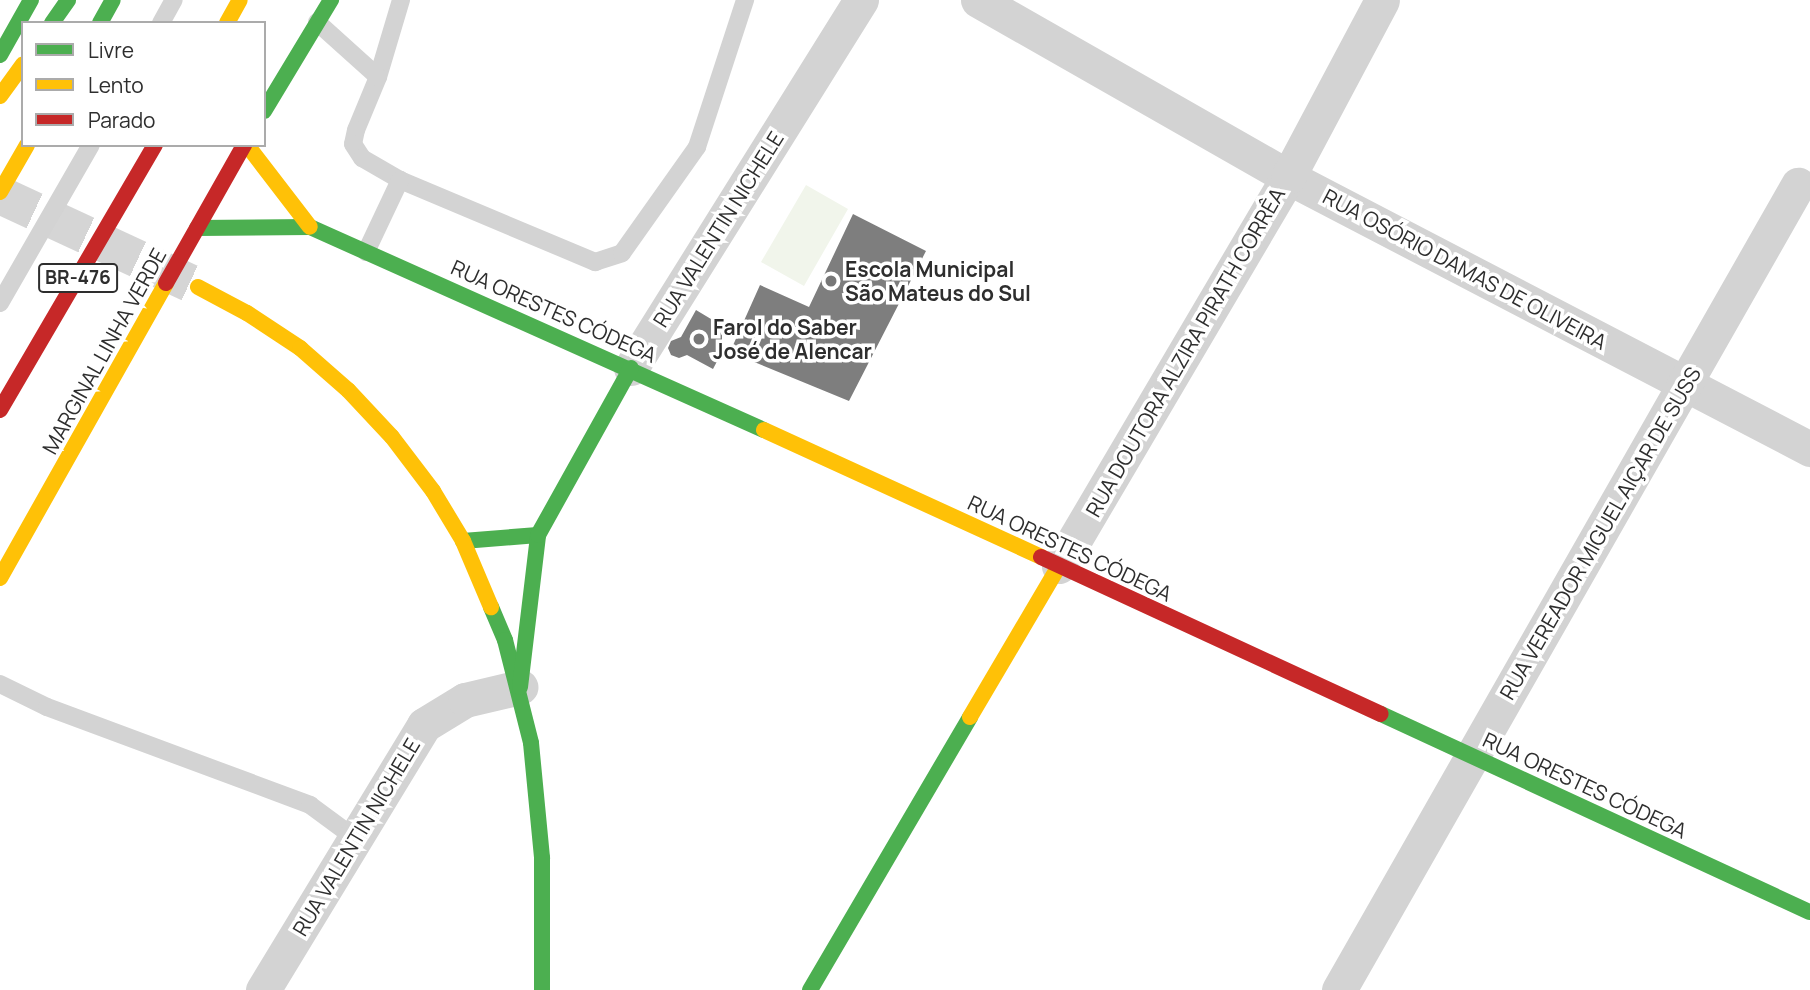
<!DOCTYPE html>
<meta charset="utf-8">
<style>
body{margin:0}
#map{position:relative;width:1810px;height:990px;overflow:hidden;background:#fff;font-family:Manrope,sans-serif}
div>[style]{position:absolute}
.green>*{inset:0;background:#f1f5eb}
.building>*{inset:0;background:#7e7e7e}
.primary-tunnel>*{height:38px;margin-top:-19px;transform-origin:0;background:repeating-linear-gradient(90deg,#d5d5d5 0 38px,transparent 0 57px)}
.lane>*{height:18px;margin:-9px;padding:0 9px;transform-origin:9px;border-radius:9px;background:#d3d3d3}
.street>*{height:35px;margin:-17.5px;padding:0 17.5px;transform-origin:17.5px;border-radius:17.5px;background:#d3d3d3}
.fast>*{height:16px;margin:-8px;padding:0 8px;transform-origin:8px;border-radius:8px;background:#4caf50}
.slow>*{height:16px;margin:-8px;padding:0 8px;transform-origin:8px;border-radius:8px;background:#ffc107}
.jam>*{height:16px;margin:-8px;padding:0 8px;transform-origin:8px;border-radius:8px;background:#c62828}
.dots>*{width:19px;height:19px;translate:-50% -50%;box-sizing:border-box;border:4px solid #fff;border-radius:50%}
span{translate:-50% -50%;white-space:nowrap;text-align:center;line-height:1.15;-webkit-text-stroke:7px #fff;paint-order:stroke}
.shield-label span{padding:2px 5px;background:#fff;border:2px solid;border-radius:5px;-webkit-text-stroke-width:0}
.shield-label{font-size:19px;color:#2e2e2e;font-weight:700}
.street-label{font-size:21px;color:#2e2e2e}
.poi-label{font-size:21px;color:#2e2e2e;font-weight:700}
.left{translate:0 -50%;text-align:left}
.legend{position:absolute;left:21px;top:21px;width:245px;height:126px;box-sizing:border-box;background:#fff;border:2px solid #ababab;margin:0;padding:9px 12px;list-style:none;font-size:21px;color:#2e2e2e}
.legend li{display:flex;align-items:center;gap:14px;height:35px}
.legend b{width:35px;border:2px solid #ababab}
</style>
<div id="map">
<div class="green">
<i style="clip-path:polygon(806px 185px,848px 209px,804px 286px,761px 262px)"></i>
</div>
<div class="building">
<i style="clip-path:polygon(853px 214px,926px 251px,849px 401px,730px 352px,760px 285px,809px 307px)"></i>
<i style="clip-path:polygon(696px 310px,711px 319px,722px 335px,722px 352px,713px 369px,687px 355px,679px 358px,671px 355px,668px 348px,671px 341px,681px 337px)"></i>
</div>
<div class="primary-tunnel">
<i style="left:0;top:195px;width:218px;rotate:24.9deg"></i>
</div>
<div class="lane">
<i style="left:401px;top:0;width:80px;rotate:106.6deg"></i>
<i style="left:378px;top:77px;width:57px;rotate:112.5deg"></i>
<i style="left:356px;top:130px;width:14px;rotate:102deg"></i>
<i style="left:353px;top:144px;width:17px;rotate:57deg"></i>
<i style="left:362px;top:158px;width:44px;rotate:30.1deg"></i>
<i style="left:400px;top:180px;width:212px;rotate:22.8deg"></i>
<i style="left:595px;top:262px;width:28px;rotate:-18deg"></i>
<i style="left:622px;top:253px;width:130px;rotate:-54.7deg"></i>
<i style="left:697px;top:147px;width:155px;rotate:-71.9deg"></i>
<i style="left:317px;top:22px;width:82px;rotate:42deg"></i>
<i style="left:161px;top:23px;width:26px;rotate:-61deg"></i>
<i style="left:366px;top:252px;width:80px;rotate:-64.7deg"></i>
<i style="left:0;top:303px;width:182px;rotate:-60.1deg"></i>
<i style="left:0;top:684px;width:52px;rotate:26.1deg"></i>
<i style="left:47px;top:707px;width:281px;rotate:20.4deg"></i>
<i style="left:310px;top:805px;width:56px;rotate:36.3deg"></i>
</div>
<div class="street">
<i style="left:978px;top:0;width:357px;rotate:29.7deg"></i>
<i style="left:1288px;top:177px;width:589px;rotate:27.52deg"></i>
<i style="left:631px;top:368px;width:434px;rotate:-58deg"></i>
<i style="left:1059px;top:566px;width:451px;rotate:-59.5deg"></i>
<i style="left:1288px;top:177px;width:200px;rotate:-62deg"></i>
<i style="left:263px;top:990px;width:310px;rotate:-58.7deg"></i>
<i style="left:424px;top:725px;width:48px;rotate:-31.4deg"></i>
<i style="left:465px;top:700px;width:57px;rotate:-13.3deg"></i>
<i style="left:1339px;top:990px;width:927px;rotate:-60.31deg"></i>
</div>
<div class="fast">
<i style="left:52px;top:23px;width:28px;rotate:-55deg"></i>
<i style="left:100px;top:23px;width:26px;rotate:-61deg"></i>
<i style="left:0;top:55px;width:63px;rotate:-60.6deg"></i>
<i style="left:264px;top:111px;width:130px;rotate:-58.9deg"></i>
<i style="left:197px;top:228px;width:113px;rotate:-0.5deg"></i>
<i style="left:310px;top:227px;width:497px;rotate:24.1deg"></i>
<i style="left:463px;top:541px;width:75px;rotate:-4.6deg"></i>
<i style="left:491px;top:607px;width:36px;rotate:67deg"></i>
<i style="left:505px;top:640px;width:106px;rotate:75.8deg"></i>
<i style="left:531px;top:743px;width:116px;rotate:84.5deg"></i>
<i style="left:542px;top:858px;width:132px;rotate:90deg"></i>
<i style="left:520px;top:687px;width:153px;rotate:-83.2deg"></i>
<i style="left:538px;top:535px;width:191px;rotate:-60.9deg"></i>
<i style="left:1381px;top:714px;width:472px;rotate:24.8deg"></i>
<i style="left:810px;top:990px;width:316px;rotate:-59.6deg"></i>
</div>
<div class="slow">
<i style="left:227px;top:23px;width:26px;rotate:-61deg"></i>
<i style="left:0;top:96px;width:39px;rotate:-54deg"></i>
<i style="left:247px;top:145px;width:103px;rotate:52.5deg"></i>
<i style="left:0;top:192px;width:54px;rotate:-60.1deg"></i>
<i style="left:198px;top:287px;width:55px;rotate:28deg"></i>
<i style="left:247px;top:313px;width:64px;rotate:33.4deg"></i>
<i style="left:300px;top:348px;width:64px;rotate:41.2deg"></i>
<i style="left:348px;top:390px;width:64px;rotate:46.9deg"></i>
<i style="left:392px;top:437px;width:68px;rotate:52.8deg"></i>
<i style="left:433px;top:491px;width:58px;rotate:59deg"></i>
<i style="left:463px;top:541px;width:72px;rotate:67deg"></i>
<i style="left:764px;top:430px;width:305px;rotate:24.6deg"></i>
<i style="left:0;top:578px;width:338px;rotate:-60.6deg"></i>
<i style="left:970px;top:717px;width:175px;rotate:-59.5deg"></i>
</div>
<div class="jam">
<i style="left:166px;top:283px;width:159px;rotate:-60.5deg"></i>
<i style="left:0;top:410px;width:307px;rotate:-59.7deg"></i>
<i style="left:1041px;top:557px;width:374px;rotate:24.8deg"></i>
</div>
<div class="dots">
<i style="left:831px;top:281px;background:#777"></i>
<i style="left:699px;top:339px;background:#777"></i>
</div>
<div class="shield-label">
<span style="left:78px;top:278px">BR-476</span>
</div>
<div class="street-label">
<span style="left:718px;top:229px;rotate:-58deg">RUA VALENTIN NICHELE</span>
<span style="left:1465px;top:269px;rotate:28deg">RUA OSÓRIO DAMAS DE OLIVEIRA</span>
<span style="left:554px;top:311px;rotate:24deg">RUA ORESTES CÓDEGA</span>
<span style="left:104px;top:351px;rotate:-61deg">MARGINAL LINHA VERDE</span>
<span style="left:1185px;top:352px;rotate:-60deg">RUA DOUTORA ALZIRA PIRATH CORRÊA</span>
<span style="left:1600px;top:533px;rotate:-60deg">RUA VEREADOR MIGUEL AIÇAR DE SUSS</span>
<span style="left:1070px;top:548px;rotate:25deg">RUA ORESTES CÓDEGA</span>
<span style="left:1585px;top:785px;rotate:25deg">RUA ORESTES CÓDEGA</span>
<span style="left:356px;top:837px;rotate:-59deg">RUA VALENTIN NICHELE</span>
</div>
<div class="poi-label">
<span class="left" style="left:845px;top:281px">Escola Municipal<br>São Mateus do Sul</span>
<span class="left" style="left:713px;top:339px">Farol do Saber<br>José de Alencar</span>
</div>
<ul class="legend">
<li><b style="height:9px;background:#4caf50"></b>Livre</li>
<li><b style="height:9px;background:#ffc107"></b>Lento</li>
<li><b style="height:9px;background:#c62828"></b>Parado</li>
</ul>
</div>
